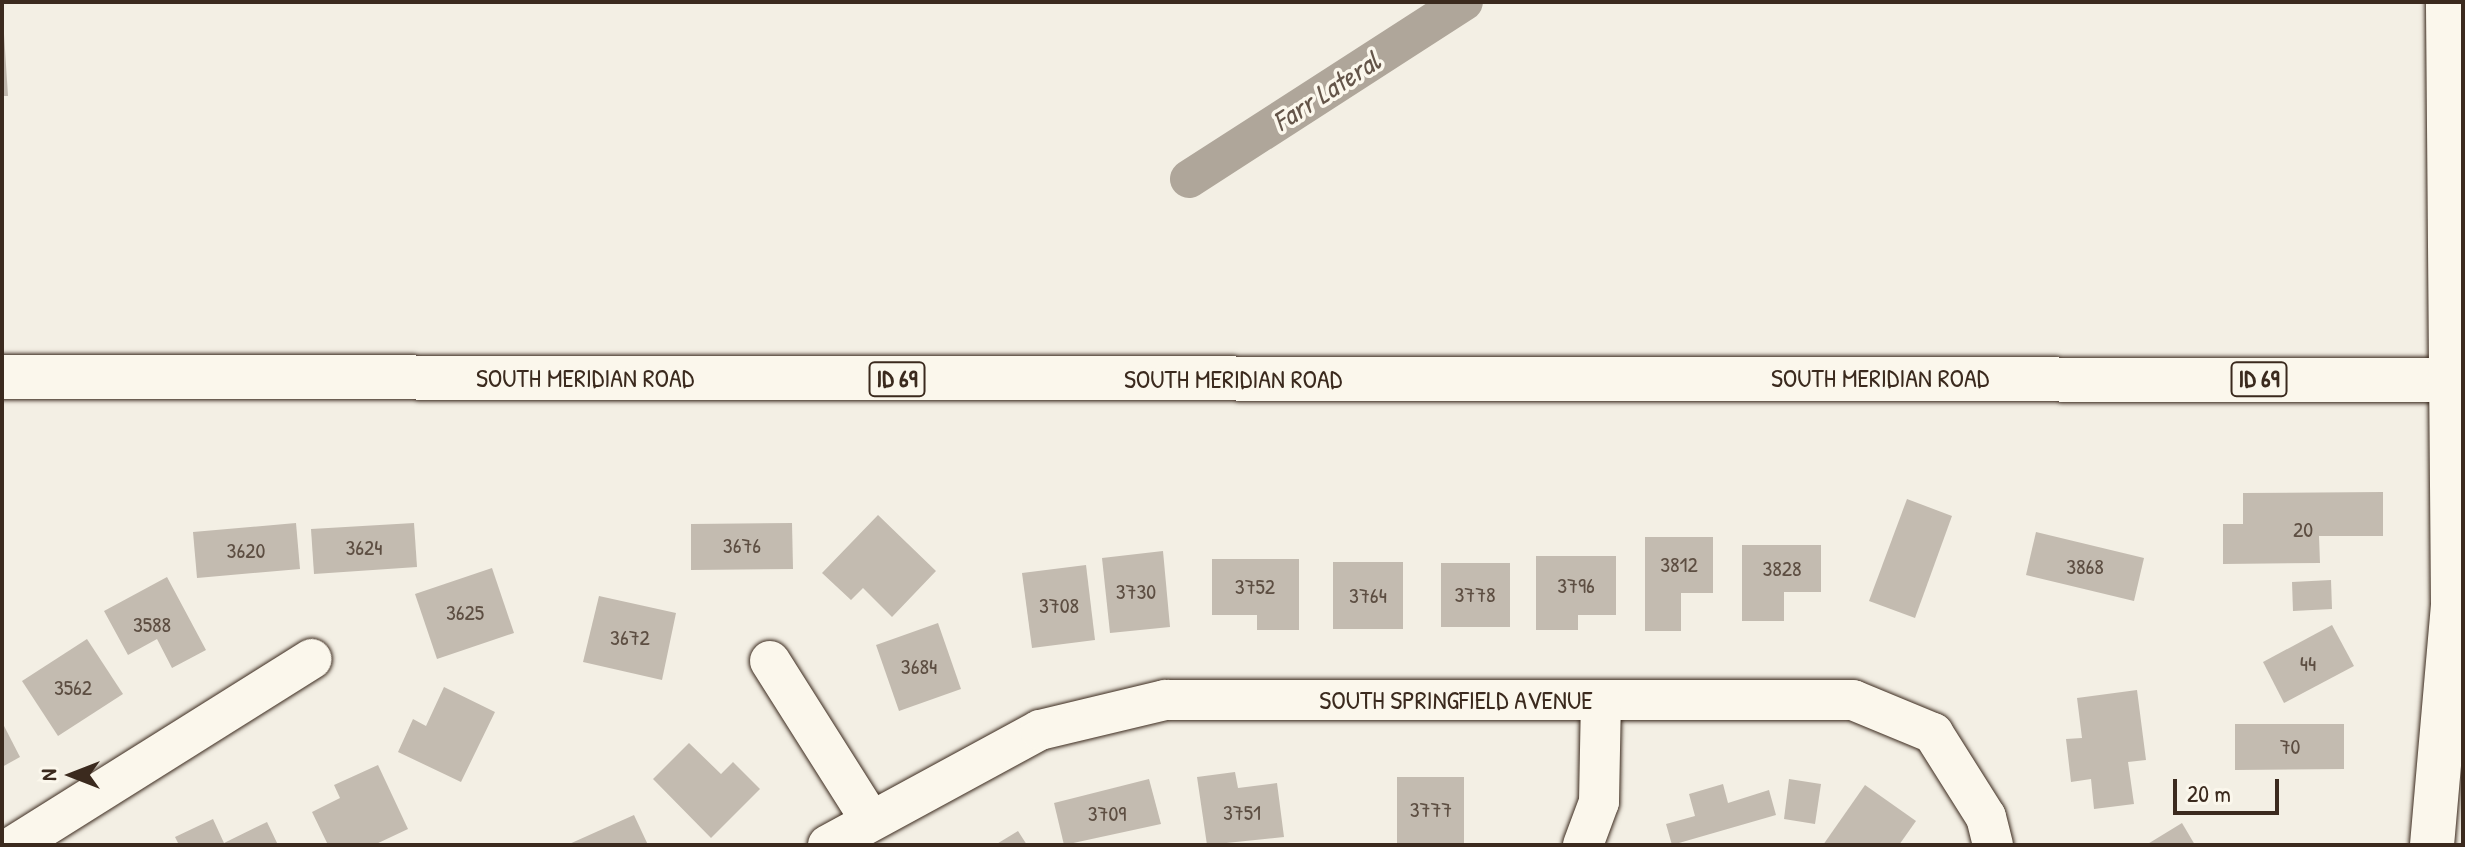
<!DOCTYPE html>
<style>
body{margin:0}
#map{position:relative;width:2465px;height:847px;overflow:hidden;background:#f3efe4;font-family:"Patrick Hand",sans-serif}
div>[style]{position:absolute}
.canal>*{height:38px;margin:-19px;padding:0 19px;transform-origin:19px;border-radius:19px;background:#afa69a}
.building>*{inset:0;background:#c3bbb0}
.roads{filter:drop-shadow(0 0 2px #3b2a1e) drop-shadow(0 0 2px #3b2a1e)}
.street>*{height:40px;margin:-20px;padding:0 20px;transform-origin:20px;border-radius:20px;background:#fbf7ec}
.secondary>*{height:44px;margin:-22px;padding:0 22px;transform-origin:22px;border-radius:22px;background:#fbf7ec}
.primary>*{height:44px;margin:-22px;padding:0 22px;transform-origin:22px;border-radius:22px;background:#fbf7ec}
span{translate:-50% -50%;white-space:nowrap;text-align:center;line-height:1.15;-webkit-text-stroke:7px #fbf7ec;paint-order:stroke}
.number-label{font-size:22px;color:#5d4e42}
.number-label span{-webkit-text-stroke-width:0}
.shield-label span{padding:2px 6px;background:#fbf7ec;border:2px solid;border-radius:6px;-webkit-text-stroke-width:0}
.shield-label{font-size:24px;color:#3b2a1e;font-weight:700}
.street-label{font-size:26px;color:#3b2a1e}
.water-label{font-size:28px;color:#645549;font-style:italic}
.frame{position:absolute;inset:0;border:4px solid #3b2a1e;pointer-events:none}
.north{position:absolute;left:32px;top:735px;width:80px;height:80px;-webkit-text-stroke:6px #fbf7ec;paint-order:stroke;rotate:270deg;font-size:22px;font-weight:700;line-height:32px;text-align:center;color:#3b2a1e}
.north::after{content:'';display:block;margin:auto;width:28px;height:36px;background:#3b2a1e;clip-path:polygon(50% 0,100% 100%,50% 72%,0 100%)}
.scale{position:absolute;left:2173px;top:779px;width:106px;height:36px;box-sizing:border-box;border:4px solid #3b2a1e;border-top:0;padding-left:10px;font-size:24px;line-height:28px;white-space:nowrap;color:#3b2a1e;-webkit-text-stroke:6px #fbf7ec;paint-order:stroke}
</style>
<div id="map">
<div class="canal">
<i style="left:1189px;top:179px;width:327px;rotate:-32.8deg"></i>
</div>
<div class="building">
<i style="clip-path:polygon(2px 3px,8px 96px,2px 96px)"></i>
<i style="clip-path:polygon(2383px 492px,2383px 536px,2319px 536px,2320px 563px,2223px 564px,2223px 524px,2243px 524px,2243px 493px)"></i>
<i style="clip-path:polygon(1907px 499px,1952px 516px,1915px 618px,1869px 601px)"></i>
<i style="clip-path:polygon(878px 515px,936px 571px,892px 617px,863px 588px,851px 600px,822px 573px)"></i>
<i style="clip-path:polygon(296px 523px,300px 569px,197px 578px,193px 532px)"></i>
<i style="clip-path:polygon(414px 523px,417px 567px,314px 574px,311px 529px)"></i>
<i style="clip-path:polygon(792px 523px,793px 569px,691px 570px,691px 524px)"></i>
<i style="clip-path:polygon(2036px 532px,2144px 558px,2134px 601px,2026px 575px)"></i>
<i style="clip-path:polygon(1645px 537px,1713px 537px,1713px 593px,1681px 593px,1681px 631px,1645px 631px)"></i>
<i style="clip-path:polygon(1742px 545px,1821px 545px,1821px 592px,1784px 592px,1784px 621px,1742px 621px)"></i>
<i style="clip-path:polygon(1163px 551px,1170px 627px,1110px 633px,1102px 558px)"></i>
<i style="clip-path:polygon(1536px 556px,1616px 556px,1616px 615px,1578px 615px,1578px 630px,1536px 630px)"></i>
<i style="clip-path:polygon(1212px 559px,1299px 559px,1299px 630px,1257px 630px,1257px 615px,1212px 615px)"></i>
<i style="clip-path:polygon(1333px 562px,1403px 562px,1403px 629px,1333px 629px)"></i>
<i style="clip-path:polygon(1441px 563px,1510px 563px,1510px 627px,1441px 627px)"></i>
<i style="clip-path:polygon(1086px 565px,1095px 640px,1032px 648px,1022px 573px)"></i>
<i style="clip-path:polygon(492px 568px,514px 633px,437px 659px,415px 594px)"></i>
<i style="clip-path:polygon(167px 577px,206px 650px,172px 668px,157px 639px,128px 655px,104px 611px)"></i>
<i style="clip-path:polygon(2331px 580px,2332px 609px,2293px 611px,2292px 582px)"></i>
<i style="clip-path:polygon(599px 596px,676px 613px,662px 680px,583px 662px)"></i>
<i style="clip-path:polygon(938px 623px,961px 689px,899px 711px,876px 645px)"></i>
<i style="clip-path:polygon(2332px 625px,2354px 666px,2284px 703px,2263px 662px)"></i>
<i style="clip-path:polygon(87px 639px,123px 694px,58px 736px,22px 681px)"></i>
<i style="clip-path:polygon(444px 687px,495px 712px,461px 782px,398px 752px,413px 719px,426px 726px)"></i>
<i style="clip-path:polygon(2137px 690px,2146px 760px,2128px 762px,2134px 804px,2094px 809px,2091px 779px,2071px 782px,2066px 739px,2082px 738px,2077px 698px)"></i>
<i style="clip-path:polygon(2px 722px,20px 757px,2px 767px)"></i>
<i style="clip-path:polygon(2235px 724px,2344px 724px,2344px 769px,2235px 770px)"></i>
<i style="clip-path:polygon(689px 743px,721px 774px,733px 762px,760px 789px,711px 838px,653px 779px)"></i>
<i style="clip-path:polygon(378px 765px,408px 829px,374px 845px,328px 845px,312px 812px,340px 798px,334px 785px)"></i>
<i style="clip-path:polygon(1235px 772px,1238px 788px,1277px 783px,1284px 837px,1207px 845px,1197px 777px)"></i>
<i style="clip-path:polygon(1397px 777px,1464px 777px,1464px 843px,1397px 843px)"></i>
<i style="clip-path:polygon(1149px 779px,1161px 824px,1064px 845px,1054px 803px)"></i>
<i style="clip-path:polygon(1789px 779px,1821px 784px,1815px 824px,1784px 819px)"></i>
<i style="clip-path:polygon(1723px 784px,1728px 803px,1769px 790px,1776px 815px,1672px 845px,1666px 824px,1695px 816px,1689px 794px)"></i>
<i style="clip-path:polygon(1865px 785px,1916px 821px,1899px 845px,1823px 845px)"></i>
<i style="clip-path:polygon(634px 815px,648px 845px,567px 845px)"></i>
<i style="clip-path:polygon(213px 819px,224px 843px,267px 822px,278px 845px,179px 845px,175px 837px)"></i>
<i style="clip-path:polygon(2182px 823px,2195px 845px,2146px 845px)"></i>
<i style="clip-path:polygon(1018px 831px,1027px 845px,995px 845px)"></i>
</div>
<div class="roads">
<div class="street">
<i style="left:770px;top:661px;width:187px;rotate:57.7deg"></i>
<i style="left:15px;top:845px;width:350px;rotate:-32.1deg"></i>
<i style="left:828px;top:845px;width:241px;rotate:-28.5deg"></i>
<i style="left:1040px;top:730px;width:129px;rotate:-13.5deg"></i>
<i style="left:1165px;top:700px;width:688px"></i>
<i style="left:1853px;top:700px;width:87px;rotate:22.4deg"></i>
<i style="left:1933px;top:733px;width:99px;rotate:57.8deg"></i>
<i style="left:1986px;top:817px;width:29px;rotate:76deg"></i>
<i style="left:1583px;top:845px;width:46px;rotate:-69.6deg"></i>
<i style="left:1599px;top:802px;width:102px;rotate:-88.9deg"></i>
</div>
<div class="secondary">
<i style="left:2432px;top:845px;width:242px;rotate:-85deg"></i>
<i style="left:2453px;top:604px;width:602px;rotate:-90.48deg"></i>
</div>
<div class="primary">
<i style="left:2px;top:377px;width:2461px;rotate:0.07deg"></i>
</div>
</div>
<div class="number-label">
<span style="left:2303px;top:530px">20</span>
<span style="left:742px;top:546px">3676</span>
<span style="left:364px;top:548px">3624</span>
<span style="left:246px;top:551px">3620</span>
<span style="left:1679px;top:565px">3812</span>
<span style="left:2085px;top:567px">3868</span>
<span style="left:1782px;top:569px">3828</span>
<span style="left:1576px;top:586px">3796</span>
<span style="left:1255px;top:587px">3752</span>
<span style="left:1136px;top:592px">3730</span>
<span style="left:1475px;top:595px">3778</span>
<span style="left:1368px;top:596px">3764</span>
<span style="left:1059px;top:606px">3708</span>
<span style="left:465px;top:613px">3625</span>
<span style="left:152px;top:625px">3588</span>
<span style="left:630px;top:638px">3672</span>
<span style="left:2308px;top:664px">44</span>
<span style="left:919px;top:667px">3684</span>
<span style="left:73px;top:688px">3562</span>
<span style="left:2290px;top:747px">70</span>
<span style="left:1431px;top:810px">3777</span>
<span style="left:1242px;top:813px">3751</span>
<span style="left:1107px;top:814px">3709</span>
</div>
<div class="shield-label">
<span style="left:897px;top:379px">ID 69</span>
<span style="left:2259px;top:379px">ID 69</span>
</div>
<div class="street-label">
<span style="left:585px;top:378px">SOUTH MERIDIAN ROAD</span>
<span style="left:1880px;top:378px">SOUTH MERIDIAN ROAD</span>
<span style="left:1233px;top:379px">SOUTH MERIDIAN ROAD</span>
<span style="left:1456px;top:700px">SOUTH SPRINGFIELD AVENUE</span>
</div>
<div class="water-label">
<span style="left:1326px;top:91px;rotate:-33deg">Farr Lateral</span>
</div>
<div class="frame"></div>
<div class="north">N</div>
<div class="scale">20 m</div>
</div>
